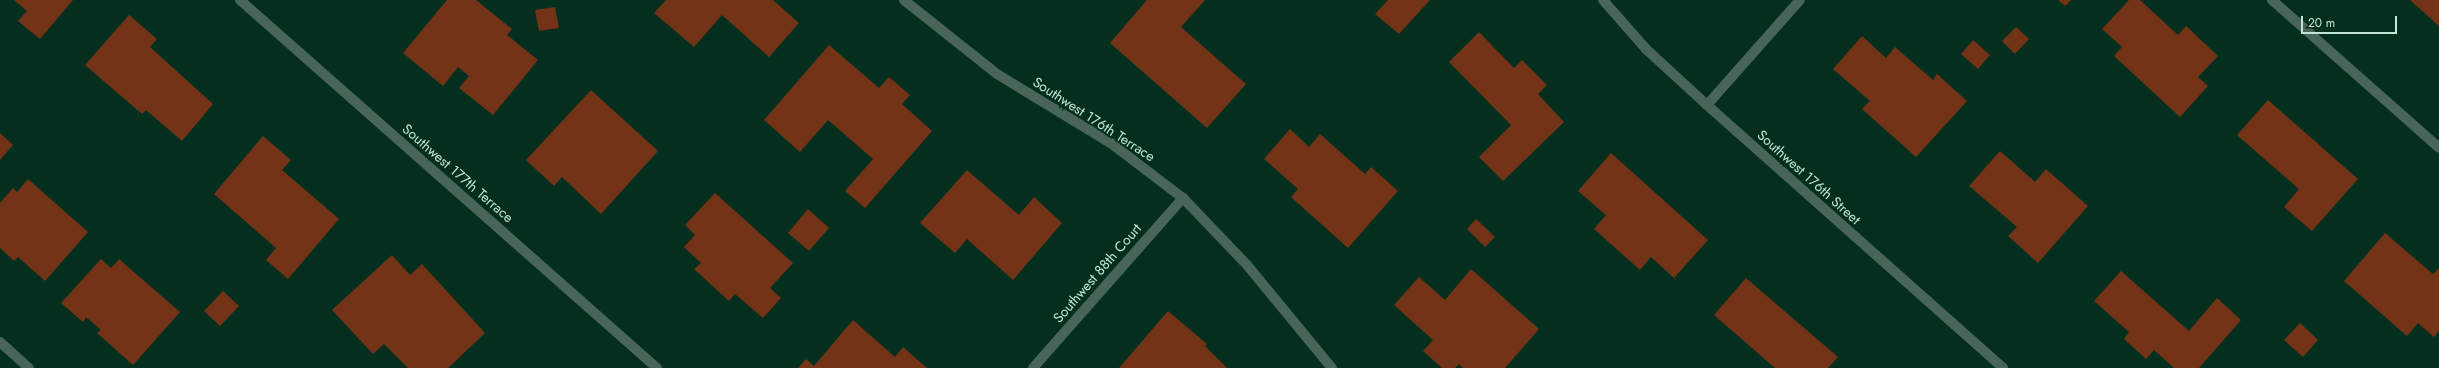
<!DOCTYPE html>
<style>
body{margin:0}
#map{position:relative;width:2439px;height:368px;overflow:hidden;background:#042f1f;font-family:Jost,sans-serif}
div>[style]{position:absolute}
.building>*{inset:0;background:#733316}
.street>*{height:10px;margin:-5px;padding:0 5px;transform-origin:5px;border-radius:5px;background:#486557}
span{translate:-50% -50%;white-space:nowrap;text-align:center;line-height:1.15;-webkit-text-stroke:4px #042f1f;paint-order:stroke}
.street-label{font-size:14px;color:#c0e5d2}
.scale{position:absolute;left:2301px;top:16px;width:96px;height:18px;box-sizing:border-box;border:2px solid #c0e5d2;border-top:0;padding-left:5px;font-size:12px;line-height:14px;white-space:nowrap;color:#c0e5d2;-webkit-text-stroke:3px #042f1f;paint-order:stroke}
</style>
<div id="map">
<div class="building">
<i style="clip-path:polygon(14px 0,73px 0,40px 39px,18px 21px,27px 11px)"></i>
<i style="clip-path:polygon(447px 0,476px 0,512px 29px,507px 35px,538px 60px,493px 115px,459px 88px,469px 76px,458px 67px,443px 86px,403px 53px)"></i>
<i style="clip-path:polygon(666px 0,773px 0,799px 23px,769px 57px,722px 15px,694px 47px,654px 13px)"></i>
<i style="clip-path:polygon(1147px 0,1205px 0,1181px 27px,1246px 84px,1207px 128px,1110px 43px)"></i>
<i style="clip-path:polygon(1388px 0,1430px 0,1399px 34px,1375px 14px)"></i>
<i style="clip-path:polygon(2058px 0,2071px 0,2065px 6px)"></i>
<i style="clip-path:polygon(2129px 0,2140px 0,2178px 35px,2186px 26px,2218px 56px,2198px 77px,2208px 86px,2180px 117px,2114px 56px,2122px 47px,2102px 29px)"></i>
<i style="clip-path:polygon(2410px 0,2439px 0,2439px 26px)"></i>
<i style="clip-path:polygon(555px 7px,559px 28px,539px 31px,535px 10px)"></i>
<i style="clip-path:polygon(129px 15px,157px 39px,150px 47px,213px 104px,182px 141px,146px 110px,142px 114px,85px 65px)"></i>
<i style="clip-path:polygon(2016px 27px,2029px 39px,2015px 54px,2002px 41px)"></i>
<i style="clip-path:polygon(1479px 32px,1514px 68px,1522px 60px,1547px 85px,1538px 94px,1564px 122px,1503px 181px,1479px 157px,1511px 125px,1449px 62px)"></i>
<i style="clip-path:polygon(1862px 36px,1886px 58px,1895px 47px,1933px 80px,1937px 74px,1967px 101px,1916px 157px,1862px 109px,1870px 101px,1833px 69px)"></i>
<i style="clip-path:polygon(1973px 40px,1990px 55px,1978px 69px,1961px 54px)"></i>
<i style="clip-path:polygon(829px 45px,879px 88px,889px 77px,910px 95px,902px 104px,932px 131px,865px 208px,845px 191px,873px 159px,828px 120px,800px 152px,764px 120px)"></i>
<i style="clip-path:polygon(591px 90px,658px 151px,601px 214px,562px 177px,554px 186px,526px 160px)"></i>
<i style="clip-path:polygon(2268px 100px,2358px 179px,2312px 231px,2284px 207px,2299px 189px,2237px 135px)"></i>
<i style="clip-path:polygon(1290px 129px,1309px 147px,1320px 134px,1365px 174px,1371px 167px,1398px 191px,1348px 248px,1291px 197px,1298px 189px,1264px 159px)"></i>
<i style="clip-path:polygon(0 133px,13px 145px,0 160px)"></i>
<i style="clip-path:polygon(263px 136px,291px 160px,282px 170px,339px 219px,288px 279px,266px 260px,276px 248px,214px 194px)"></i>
<i style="clip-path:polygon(2000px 151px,2035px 182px,2046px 169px,2088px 206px,2038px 263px,2008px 236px,2017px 227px,1969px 186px)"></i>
<i style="clip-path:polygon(1611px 153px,1708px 240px,1674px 278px,1651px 257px,1640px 270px,1594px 229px,1606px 215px,1578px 191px)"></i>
<i style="clip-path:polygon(967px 170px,1019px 215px,1034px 197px,1062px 223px,1013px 280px,967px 239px,955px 253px,920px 223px)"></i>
<i style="clip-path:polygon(28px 179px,88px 232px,45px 281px,18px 257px,14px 261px,0 248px,0 203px,13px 188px,17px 192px)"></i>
<i style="clip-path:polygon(715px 193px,793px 263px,770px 288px,781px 298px,763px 318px,735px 294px,729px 301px,694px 269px,701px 263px,684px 247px,695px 235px,685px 225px)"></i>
<i style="clip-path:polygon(808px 209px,829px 228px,809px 251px,788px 233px)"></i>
<i style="clip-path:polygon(1476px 219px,1495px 237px,1485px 247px,1467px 229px)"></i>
<i style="clip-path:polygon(2385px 233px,2433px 274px,2439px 268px,2439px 331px,2434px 337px,2418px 323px,2407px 336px,2344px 281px)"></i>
<i style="clip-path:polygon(392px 255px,410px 275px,422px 264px,485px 333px,448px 368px,408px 368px,384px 344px,373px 354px,332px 310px)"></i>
<i style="clip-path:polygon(101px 259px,111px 268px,119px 259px,180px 312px,133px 365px,97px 333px,101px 330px,86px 317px,83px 322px,61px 303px)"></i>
<i style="clip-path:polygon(1471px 269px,1539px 329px,1505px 368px,1463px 368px,1459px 364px,1455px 368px,1442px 368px,1423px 351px,1433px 340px,1394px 305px,1419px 277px,1445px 300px)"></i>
<i style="clip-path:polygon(2121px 271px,2189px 331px,2217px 298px,2241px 320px,2199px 368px,2174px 368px,2154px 350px,2146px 359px,2124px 339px,2129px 332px,2094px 301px)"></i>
<i style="clip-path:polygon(1746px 278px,1838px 357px,1828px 368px,1775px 368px,1714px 315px)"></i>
<i style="clip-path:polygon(223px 291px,239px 306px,220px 326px,204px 311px)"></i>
<i style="clip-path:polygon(1168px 311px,1207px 344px,1205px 346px,1227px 368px,1119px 368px)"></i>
<i style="clip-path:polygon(853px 320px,895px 357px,903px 347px,927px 368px,798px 368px,806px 359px,814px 366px)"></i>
<i style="clip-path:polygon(2300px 323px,2318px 340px,2303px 357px,2284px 340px)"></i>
</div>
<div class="street">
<i style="left:240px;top:0;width:556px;rotate:41.43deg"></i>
<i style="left:904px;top:0;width:119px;rotate:38.5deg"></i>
<i style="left:997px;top:74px;width:135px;rotate:31.3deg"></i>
<i style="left:1112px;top:144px;width:89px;rotate:37.3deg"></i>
<i style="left:1183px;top:198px;width:93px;rotate:46.3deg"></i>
<i style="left:1247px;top:265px;width:134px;rotate:50.5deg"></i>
<i style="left:1603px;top:0;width:65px;rotate:48.7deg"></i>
<i style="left:1646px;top:49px;width:83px;rotate:42.6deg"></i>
<i style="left:1707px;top:105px;width:396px;rotate:41.6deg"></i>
<i style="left:2272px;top:0;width:223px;rotate:41.5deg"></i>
<i style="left:1707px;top:105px;width:140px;rotate:-48.5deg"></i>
<i style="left:0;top:342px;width:39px;rotate:42deg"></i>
<i style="left:1033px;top:368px;width:227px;rotate:-48.6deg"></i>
</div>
<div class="street-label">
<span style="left:1094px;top:119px;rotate:33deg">Southwest 176th Terrace</span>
<span style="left:458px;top:173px;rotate:41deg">Southwest 177th Terrace</span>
<span style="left:1809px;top:177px;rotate:42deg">Southwest 176th Street</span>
<span style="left:1097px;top:273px;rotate:-49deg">Southwest 88th Court</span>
</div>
<div class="scale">20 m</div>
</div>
